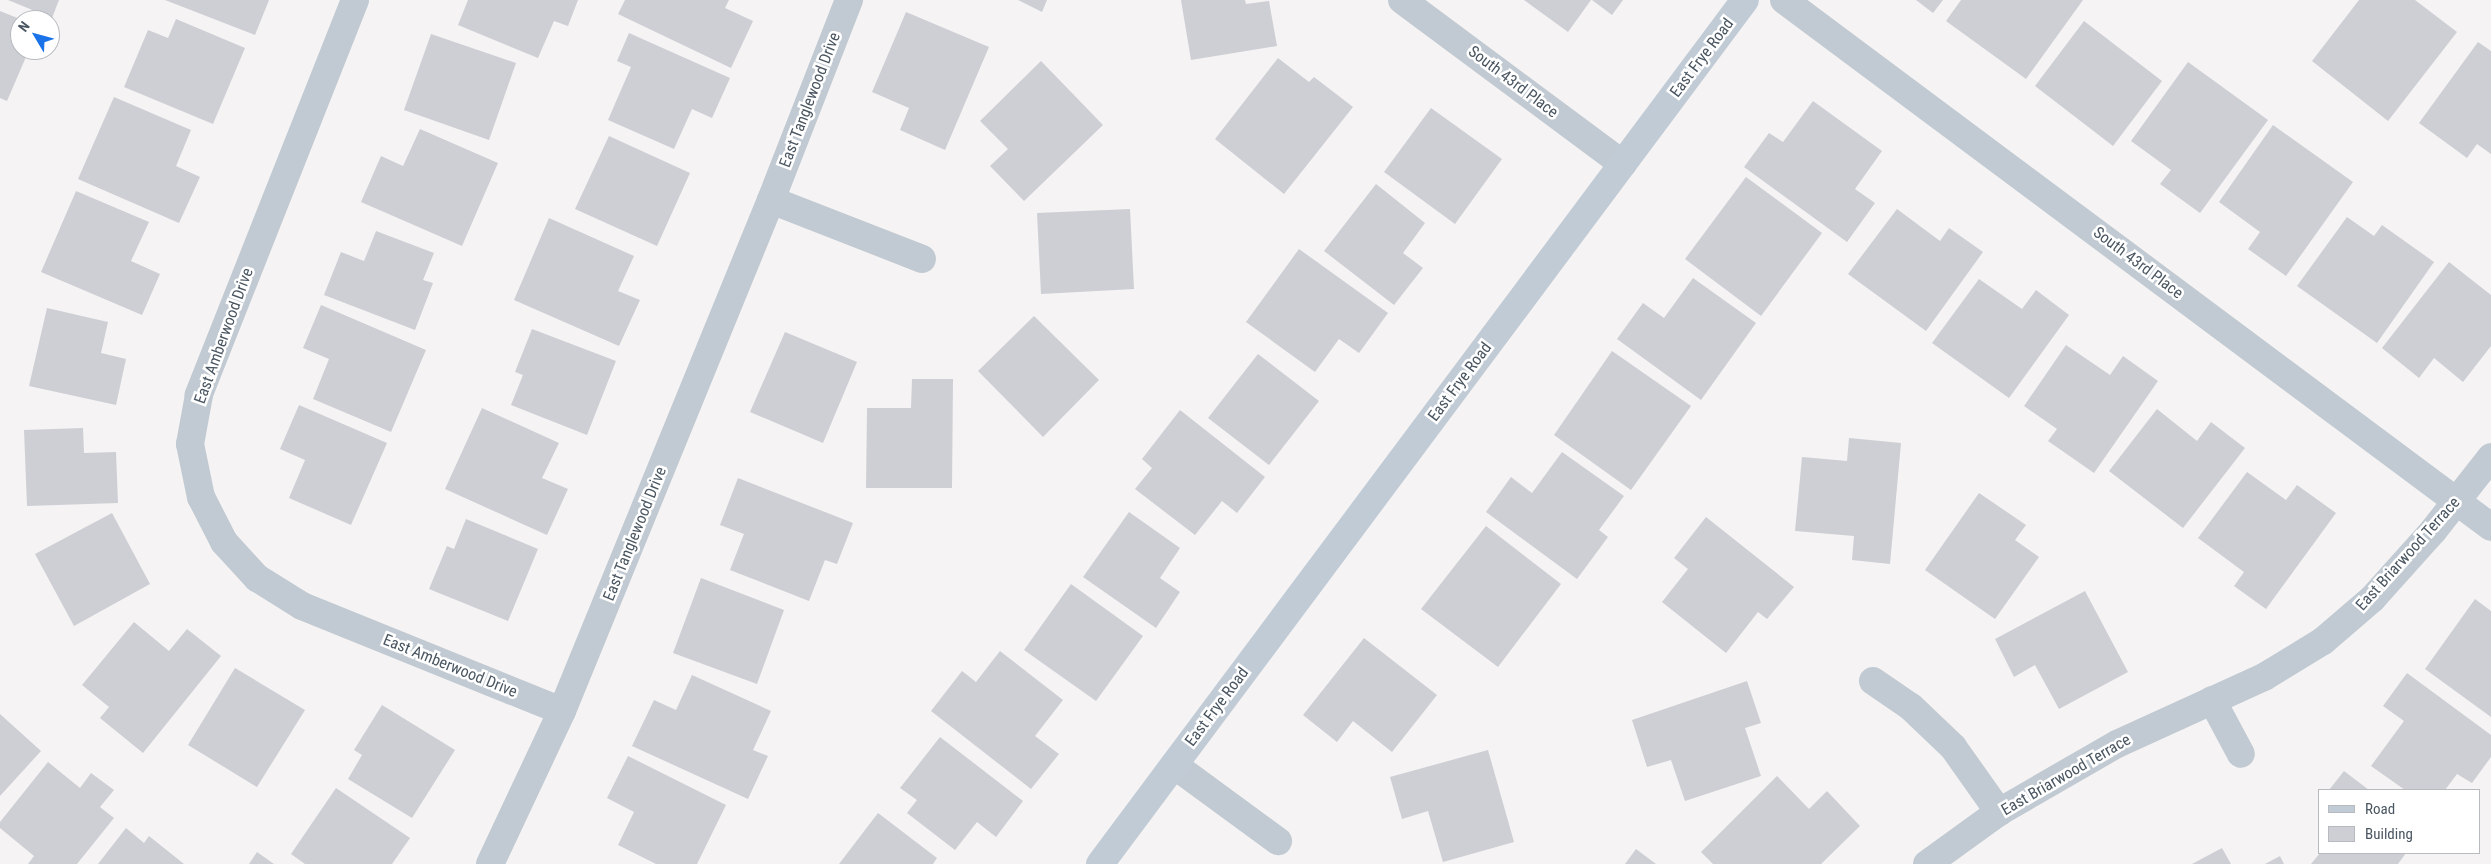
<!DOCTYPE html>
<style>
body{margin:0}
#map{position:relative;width:2491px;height:864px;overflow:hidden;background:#f5f3f3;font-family:"Roboto Condensed",sans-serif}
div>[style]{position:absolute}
.building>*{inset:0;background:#cdcfd5}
.street>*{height:28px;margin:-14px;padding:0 14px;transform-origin:14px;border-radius:14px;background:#c1cad2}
.secondary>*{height:28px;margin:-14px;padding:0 14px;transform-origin:14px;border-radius:14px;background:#c1cbd6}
span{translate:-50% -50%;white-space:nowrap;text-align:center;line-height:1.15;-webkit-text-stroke:5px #fff;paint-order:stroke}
.street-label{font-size:16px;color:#4a5661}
.legend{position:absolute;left:2318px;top:789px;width:162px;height:65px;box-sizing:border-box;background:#fff;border:1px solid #b7bbc0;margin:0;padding:6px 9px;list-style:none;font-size:15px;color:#4a5661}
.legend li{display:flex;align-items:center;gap:10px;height:25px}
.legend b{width:25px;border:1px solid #b7bbc0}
.north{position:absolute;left:10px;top:10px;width:50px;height:50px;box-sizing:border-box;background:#fff;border:1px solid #b7bbc0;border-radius:50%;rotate:307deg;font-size:14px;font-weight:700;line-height:20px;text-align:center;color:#4a5661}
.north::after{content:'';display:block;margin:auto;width:18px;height:22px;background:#1a73e8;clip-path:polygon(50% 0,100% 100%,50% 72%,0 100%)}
</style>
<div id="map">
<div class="building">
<i style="clip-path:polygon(8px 0,59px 0,52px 18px)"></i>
<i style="clip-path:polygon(165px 0,269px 0,255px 35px)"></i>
<i style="clip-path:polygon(468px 0,578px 0,568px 26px,554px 21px,538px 58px,458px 25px)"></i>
<i style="clip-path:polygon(625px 0,729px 0,725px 8px,753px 21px,731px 68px,618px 14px)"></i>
<i style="clip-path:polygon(1018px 0,1047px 0,1042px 12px)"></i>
<i style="clip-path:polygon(1181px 0,1245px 0,1246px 4px,1269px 1px,1277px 46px,1191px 60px)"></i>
<i style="clip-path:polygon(1524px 0,1591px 0,1568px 32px)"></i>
<i style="clip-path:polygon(1592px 0,1623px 0,1612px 15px)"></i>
<i style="clip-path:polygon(1916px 0,1943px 0,1933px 13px)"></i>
<i style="clip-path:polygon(1961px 0,2083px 0,2026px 79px,1946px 21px)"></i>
<i style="clip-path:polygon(2359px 0,2415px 0,2457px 32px,2388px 121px,2312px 61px)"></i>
<i style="clip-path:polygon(0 11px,20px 19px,20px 50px,29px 50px,7px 101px,0 98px)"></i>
<i style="clip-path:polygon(906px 12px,989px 47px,945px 150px,900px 130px,909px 108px,872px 92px)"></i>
<i style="clip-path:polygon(176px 19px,245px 48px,213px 124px,124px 87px,148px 30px,168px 38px)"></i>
<i style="clip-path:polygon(2084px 21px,2162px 81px,2113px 146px,2035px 86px)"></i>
<i style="clip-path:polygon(629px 33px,730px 78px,712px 118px,692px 109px,674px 149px,608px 120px,631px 67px,617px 61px)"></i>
<i style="clip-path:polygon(431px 34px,516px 63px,489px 140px,404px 110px)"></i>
<i style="clip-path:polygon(2478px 42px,2491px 51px,2491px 154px,2477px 144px,2467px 158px,2419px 123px)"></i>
<i style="clip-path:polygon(1278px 58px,1309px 82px,1314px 77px,1353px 107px,1284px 194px,1215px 139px)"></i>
<i style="clip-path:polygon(1041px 61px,1103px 125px,1024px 201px,990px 166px,1008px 149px,980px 121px)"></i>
<i style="clip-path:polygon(2188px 62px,2268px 120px,2200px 213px,2160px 184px,2171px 170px,2131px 141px)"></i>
<i style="clip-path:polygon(114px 97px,191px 130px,176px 166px,200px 177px,179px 223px,78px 179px)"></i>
<i style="clip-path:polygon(1813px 101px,1882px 151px,1855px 189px,1875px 203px,1847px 242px,1744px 167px,1769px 133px,1783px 142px)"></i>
<i style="clip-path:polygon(1431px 108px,1502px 159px,1455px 224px,1384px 172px)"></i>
<i style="clip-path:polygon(2273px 125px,2353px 182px,2286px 276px,2248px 249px,2260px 232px,2219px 202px)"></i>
<i style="clip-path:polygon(420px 129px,498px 163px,462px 246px,361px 202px,381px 156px,403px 166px)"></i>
<i style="clip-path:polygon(609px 136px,690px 173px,657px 246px,575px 209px)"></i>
<i style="clip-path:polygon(1746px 177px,1822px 233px,1761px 316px,1685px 259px)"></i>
<i style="clip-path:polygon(1376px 184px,1425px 223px,1403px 253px,1423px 268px,1394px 305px,1324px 251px)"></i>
<i style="clip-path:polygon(76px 191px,149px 222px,131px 261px,160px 274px,142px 315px,41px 272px)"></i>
<i style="clip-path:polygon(1130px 209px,1134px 289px,1041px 294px,1037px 213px)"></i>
<i style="clip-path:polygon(1897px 209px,1940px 241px,1949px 228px,1983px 252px,1926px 331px,1848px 274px)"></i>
<i style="clip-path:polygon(2347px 217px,2374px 236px,2382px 225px,2434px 262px,2377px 343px,2297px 286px)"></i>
<i style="clip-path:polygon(549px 218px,634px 256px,618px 291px,640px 300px,619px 346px,514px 300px)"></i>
<i style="clip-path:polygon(376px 231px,434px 253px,423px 280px,433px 283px,415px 330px,324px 295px,341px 252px,364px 261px)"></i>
<i style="clip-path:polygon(1299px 249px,1388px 313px,1359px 353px,1339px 339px,1315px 372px,1246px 322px)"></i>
<i style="clip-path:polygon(2449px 262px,2491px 295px,2491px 346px,2463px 382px,2434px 358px,2419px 378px,2382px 348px)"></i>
<i style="clip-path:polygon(1693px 278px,1756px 323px,1701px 400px,1617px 339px,1643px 303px,1664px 318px)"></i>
<i style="clip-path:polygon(1979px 279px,2022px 309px,2036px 290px,2069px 315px,2009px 398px,1932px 343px)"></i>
<i style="clip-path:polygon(321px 305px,426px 350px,391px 432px,313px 399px,329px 359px,303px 348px)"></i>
<i style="clip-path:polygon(47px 308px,108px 322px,101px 353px,126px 359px,116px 405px,29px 386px)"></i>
<i style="clip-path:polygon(1034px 316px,1099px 380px,1043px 437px,978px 371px)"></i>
<i style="clip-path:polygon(532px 329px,616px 361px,587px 435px,511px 405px,523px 375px,515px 372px)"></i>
<i style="clip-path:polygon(785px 332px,857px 362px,823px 443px,750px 412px)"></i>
<i style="clip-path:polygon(2066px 345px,2110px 375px,2123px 356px,2158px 381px,2094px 473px,2048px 441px,2057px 429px,2024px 406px)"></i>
<i style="clip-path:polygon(1612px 351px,1691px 406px,1631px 490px,1554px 435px)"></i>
<i style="clip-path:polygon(1258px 354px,1319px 401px,1269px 465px,1208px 418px)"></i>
<i style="clip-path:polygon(912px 379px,953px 379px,952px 488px,866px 488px,867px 408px,911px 408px)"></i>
<i style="clip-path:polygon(299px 405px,387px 443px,351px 525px,289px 498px,305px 460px,280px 449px)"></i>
<i style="clip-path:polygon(482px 408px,559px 443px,542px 478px,568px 489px,547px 535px,445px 489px)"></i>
<i style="clip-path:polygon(2157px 409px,2197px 441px,2211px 422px,2245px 448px,2183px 528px,2109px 471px)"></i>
<i style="clip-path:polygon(1180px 410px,1265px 477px,1237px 513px,1222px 501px,1195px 535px,1135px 489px,1152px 468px,1142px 459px)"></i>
<i style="clip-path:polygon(83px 428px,84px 453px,116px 452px,118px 503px,27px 506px,24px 430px)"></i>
<i style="clip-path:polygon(1849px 438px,1901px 443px,1890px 564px,1852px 560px,1854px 536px,1795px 531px,1802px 457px,1847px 461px)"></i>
<i style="clip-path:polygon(1562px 452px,1624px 496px,1599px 530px,1608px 537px,1577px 579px,1486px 512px,1511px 477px,1532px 493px)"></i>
<i style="clip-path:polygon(2247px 472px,2286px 500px,2297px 485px,2336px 513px,2266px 609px,2234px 586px,2244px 572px,2198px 538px)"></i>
<i style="clip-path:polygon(738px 478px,853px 523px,837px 564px,825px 560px,809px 601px,730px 570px,744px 534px,720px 525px)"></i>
<i style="clip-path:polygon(1979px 493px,2026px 525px,2015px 540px,2039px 557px,1995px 619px,1925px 570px)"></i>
<i style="clip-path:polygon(1129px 512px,1180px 548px,1160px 578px,1180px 592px,1156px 628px,1083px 577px)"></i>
<i style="clip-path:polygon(112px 513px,150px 584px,74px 626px,35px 554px)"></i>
<i style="clip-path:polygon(1706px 517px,1794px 587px,1767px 619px,1758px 612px,1726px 653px,1662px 602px,1688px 569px,1674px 558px)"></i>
<i style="clip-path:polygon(466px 519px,538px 549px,508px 621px,429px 589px,447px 546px,454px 549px)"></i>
<i style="clip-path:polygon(1486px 526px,1561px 584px,1498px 667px,1421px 609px)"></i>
<i style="clip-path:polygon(701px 578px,784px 610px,757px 684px,673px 653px)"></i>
<i style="clip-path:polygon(1071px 584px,1143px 636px,1096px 701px,1024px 650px)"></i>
<i style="clip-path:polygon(2085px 591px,2128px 672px,2059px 709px,2035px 665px,2014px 677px,1995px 639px)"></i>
<i style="clip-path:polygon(2475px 599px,2491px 611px,2491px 717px,2425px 669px)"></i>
<i style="clip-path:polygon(134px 622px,169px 651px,187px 629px,221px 656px,143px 753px,100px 718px,109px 707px,82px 685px)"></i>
<i style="clip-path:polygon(1364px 638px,1437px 695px,1392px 752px,1353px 721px,1337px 742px,1303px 715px)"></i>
<i style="clip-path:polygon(1000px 651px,1063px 700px,1035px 736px,1059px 754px,1031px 789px,931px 711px,962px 671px,976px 682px)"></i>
<i style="clip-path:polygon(235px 668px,305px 710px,257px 787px,188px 745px)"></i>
<i style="clip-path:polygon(2407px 673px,2491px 735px,2491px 757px,2472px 783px,2457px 774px,2445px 790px,2405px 790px,2371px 766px,2404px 721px,2383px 706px)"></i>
<i style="clip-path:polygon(692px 675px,771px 711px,753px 750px,768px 756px,748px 799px,632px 746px,654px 700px,676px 710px)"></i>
<i style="clip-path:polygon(1747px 681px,1761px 723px,1745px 728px,1761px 776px,1685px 801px,1671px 760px,1647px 767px,1632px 720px)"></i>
<i style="clip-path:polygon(382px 705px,455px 750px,412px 818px,348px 779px,362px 755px,354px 750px)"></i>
<i style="clip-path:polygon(0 714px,41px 751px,0 796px)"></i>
<i style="clip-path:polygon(940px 737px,1023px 801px,996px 837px,977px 822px,955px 850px,907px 813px,917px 800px,900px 788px)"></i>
<i style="clip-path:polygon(1488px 750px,1514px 842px,1443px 862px,1428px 811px,1402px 819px,1390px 777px)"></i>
<i style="clip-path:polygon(628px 756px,726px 805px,697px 864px,656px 864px,618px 845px,634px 812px,607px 798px)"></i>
<i style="clip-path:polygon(48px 762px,80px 788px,91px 773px,114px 790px,100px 807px,114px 818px,77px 864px,28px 864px,34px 856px,0 828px,0 822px)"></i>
<i style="clip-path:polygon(2344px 771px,2369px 790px,2329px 790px)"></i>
<i style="clip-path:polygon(1777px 776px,1809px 809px,1827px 791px,1860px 826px,1821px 864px,1713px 864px,1701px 852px)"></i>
<i style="clip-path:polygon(336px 788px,410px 838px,392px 864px,305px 864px,291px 854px)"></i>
<i style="clip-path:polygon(878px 813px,937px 858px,933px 864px,839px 864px)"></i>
<i style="clip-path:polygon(126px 828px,144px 843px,149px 836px,184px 864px,98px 864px)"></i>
<i style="clip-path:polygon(2222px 848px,2231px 864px,2192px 864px)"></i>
<i style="clip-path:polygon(1636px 849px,1656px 864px,1625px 864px)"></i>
<i style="clip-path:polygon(257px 852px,274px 864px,249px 864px)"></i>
<i style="clip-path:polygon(2320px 853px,2406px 853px,2398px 864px,2311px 864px)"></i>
<i style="clip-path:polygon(2280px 856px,2284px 864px,2265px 864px)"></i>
</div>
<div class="street">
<i style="left:355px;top:0;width:425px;rotate:111.6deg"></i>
<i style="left:199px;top:395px;width:50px;rotate:100.4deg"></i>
<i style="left:190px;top:444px;width:54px;rotate:78.3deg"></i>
<i style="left:201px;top:497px;width:51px;rotate:62.9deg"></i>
<i style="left:224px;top:542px;width:49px;rotate:47.5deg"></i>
<i style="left:257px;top:578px;width:53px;rotate:31.9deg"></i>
<i style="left:302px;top:606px;width:280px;rotate:22deg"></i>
<i style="left:1402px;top:0;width:275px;rotate:36.6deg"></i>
<i style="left:1784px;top:0;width:882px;rotate:36.7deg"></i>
<i style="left:771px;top:200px;width:162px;rotate:21.3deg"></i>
<i style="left:1873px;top:681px;width:46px;rotate:34.4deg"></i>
<i style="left:1911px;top:707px;width:58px;rotate:43.6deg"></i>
<i style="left:1953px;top:747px;width:80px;rotate:54.7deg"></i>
<i style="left:2212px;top:700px;width:61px;rotate:61.8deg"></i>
<i style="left:1174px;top:765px;width:129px;rotate:36.2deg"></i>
<i style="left:490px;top:864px;width:169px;rotate:-64.8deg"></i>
<i style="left:562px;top:711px;width:552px;rotate:-67.76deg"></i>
<i style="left:771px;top:200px;width:215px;rotate:-68.7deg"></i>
<i style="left:1927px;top:864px;width:89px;rotate:-35.8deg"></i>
<i style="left:1999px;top:812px;width:136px;rotate:-30deg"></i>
<i style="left:2117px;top:744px;width:162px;rotate:-24.5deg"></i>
<i style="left:2264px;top:677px;width:69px;rotate:-31.4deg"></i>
<i style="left:2323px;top:641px;width:65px;rotate:-40.6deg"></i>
<i style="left:2372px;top:599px;width:91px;rotate:-48.1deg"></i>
<i style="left:2433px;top:531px;width:94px;rotate:-51.9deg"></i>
</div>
<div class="secondary">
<i style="left:1100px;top:864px;width:1078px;rotate:-53.26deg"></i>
</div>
<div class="street-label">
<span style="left:1702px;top:58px;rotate:-53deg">East Frye Road</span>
<span style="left:1513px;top:82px;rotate:37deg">South 43rd Place</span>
<span style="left:810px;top:100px;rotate:-69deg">East Tanglewood Drive</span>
<span style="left:2138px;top:263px;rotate:37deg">South 43rd Place</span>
<span style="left:224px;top:336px;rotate:-70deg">East Amberwood Drive</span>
<span style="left:1460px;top:382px;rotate:-53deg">East Frye Road</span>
<span style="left:635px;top:534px;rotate:-68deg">East Tanglewood Drive</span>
<span style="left:2408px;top:554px;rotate:-48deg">East Briarwood Terrace</span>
<span style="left:450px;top:666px;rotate:22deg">East Amberwood Drive</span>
<span style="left:1217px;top:707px;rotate:-53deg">East Frye Road</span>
<span style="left:2066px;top:775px;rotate:-30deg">East Briarwood Terrace</span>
</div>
<ul class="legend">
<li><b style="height:6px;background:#c1cbd6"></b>Road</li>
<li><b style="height:14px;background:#cdcfd5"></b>Building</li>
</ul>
<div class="north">N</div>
</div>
